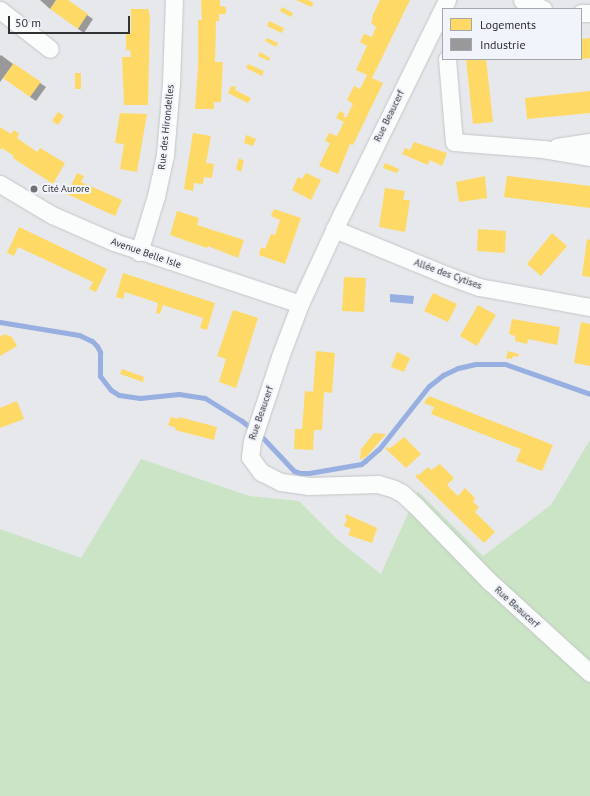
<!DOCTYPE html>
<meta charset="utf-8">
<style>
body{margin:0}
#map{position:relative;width:590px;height:796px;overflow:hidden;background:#e6e8eb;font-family:"PT Sans",sans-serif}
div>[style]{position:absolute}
.green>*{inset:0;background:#cae4c5}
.water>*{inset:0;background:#98afe1}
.homes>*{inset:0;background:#ffd966}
.industry>*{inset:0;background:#999}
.stream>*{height:5px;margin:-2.5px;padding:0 2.5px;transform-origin:2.5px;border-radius:2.5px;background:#98afe1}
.roads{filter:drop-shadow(0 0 1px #c4c5c8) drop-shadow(0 0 1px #c4c5c8)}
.minor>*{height:17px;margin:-8.5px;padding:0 8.5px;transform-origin:8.5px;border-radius:8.5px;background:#fbfcfc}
.dots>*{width:11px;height:11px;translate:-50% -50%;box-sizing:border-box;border:2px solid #f1f5fb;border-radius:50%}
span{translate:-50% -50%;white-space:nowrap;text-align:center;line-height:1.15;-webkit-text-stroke:4px #f1f5fb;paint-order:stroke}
.street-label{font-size:10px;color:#313234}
.poi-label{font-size:10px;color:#313234}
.left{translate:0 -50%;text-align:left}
.legend{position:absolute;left:442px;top:8px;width:140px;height:52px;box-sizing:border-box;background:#f1f5fb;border:1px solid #a4a7ab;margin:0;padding:5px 7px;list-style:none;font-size:12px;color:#313234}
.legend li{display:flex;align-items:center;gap:8px;height:20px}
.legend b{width:20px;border:1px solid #a4a7ab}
.scale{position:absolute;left:8px;top:16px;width:122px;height:18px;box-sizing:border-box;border:2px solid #313234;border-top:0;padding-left:5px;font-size:12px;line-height:14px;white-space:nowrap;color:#313234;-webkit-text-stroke:3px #f1f5fb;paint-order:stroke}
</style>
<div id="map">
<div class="green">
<i style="clip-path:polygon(590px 440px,590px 796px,0 796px,0 529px,81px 558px,141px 459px,249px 496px,299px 501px,339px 541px,381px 574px,418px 491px,483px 556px,551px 505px)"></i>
</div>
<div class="water">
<i style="clip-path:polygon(390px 294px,414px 296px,413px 304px,390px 302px)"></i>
</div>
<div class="homes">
<i style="clip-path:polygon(56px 0,68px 0,88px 14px,78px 29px,50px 9px)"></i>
<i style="clip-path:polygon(201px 0,220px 0,220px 6px,226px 7px,226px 14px,219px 14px,219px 21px,216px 21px,215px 62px,223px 62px,221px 102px,214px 102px,214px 109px,195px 109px,198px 68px,198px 20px,202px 20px)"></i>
<i style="clip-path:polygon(296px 0,308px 0,314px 3px,311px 7px)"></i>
<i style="clip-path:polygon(380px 0,410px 0,372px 78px,383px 83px,353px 145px,350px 144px,338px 174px,319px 166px,330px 143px,325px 141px,329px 133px,337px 136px,344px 122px,336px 118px,340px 111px,345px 114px,343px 116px,346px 118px,353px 104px,347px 100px,354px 86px,360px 89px,367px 75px,356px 70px,367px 46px,360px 42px,364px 34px,372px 37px,376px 27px,371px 23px,373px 17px,372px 17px)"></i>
<i style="clip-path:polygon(282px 7px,293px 13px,291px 17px,280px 11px)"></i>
<i style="clip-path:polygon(131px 9px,148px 9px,150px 16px,148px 105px,124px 105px,122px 57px,131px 57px,130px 50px,126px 50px,126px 33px,131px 33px)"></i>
<i style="clip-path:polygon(269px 21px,284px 28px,282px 33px,267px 26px)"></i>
<i style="clip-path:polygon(267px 38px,278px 43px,276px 47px,265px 41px)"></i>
<i style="clip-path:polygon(590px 38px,590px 58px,581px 59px,581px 39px)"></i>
<i style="clip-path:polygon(260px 52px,270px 58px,269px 61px,258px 56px)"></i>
<i style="clip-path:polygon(466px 59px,486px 59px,493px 122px,473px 124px)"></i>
<i style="clip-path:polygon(13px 63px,41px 82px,30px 97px,3px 78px)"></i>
<i style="clip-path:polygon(248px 64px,264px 71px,262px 76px,246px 68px)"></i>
<i style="clip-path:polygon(75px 73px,81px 73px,81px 89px,75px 89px)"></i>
<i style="clip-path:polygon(231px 86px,236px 87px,235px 90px,251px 98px,248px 103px,228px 93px)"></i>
<i style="clip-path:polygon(590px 91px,590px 113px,527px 119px,525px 98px)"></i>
<i style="clip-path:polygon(58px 112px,64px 116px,58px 125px,52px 121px)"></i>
<i style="clip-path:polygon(120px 113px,147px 114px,137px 172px,120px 169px,124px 144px,115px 143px)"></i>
<i style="clip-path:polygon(0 127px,11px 134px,14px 130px,19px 134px,17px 138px,37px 152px,40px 148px,65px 163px,53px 184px,13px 158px,14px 156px,2px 148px,0 150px)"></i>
<i style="clip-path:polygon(193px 133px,211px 136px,206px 163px,214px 164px,212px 178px,204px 177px,203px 184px,194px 183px,193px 191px,184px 189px)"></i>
<i style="clip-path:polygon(246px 135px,256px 139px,253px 146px,244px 143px)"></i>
<i style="clip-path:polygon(414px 142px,447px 153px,442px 166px,430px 160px,428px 165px,402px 154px,405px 148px,410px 150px)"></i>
<i style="clip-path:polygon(239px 158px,244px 161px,241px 172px,236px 169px)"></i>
<i style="clip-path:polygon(385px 163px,399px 169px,397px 173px,383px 168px)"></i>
<i style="clip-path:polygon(77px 173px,84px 176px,81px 182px,122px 200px,115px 216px,67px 194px)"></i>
<i style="clip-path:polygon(306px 173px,321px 180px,311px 200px,292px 190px,298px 177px,302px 179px)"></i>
<i style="clip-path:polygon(485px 176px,487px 198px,459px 202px,456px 182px)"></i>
<i style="clip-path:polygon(507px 176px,590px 186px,590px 208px,504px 197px)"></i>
<i style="clip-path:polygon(385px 188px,405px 191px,403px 200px,410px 200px,405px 232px,379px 227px)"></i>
<i style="clip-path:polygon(274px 209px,301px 218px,285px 264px,259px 255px,261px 247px,265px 249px,271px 234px,275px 235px,280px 220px,271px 216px)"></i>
<i style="clip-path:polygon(177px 211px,199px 218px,197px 225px,244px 240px,238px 258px,208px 246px,207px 248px,170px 235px)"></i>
<i style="clip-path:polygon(19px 227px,107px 269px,96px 292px,89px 289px,93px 282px,18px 247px,14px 256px,7px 253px)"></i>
<i style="clip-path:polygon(478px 229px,506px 231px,505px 253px,477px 251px)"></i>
<i style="clip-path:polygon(552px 233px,567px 246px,541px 276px,527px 264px)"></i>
<i style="clip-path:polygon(587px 239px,590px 240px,590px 277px,582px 276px)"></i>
<i style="clip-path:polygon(123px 273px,215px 303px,207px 330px,200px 328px,203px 318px,163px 305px,160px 314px,156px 313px,158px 303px,125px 292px,123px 299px,116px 297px)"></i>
<i style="clip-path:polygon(344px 277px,366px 278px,364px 312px,342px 311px)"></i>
<i style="clip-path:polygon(433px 293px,457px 304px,448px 322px,424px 311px)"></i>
<i style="clip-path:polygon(478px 305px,496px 315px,477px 346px,460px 336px)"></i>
<i style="clip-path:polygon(233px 310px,258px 318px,236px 388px,219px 382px,226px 359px,217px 356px)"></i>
<i style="clip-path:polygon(512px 319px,560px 327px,557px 345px,528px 339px,527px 344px,515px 341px,515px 336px,509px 334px)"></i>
<i style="clip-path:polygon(581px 322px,590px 324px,590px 366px,574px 363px)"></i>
<i style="clip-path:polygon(4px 334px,12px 337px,17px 346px,0 356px,0 337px)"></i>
<i style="clip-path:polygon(316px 351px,335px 353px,332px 393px,324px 392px,322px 430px,314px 430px,313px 450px,294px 449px,295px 429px,302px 429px,305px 391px,313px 392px)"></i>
<i style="clip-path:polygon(508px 351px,519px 354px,518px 357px,513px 356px,512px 359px,506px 358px)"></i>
<i style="clip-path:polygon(397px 352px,410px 358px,404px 372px,391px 367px)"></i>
<i style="clip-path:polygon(122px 369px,144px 377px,143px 382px,120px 374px)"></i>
<i style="clip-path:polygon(429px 396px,553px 445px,542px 471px,516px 461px,521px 449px,431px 414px,434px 407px,424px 403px)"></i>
<i style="clip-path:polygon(17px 401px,24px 419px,0 428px,0 408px)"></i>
<i style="clip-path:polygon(171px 417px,178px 419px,179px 417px,217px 427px,214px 440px,175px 430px,176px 428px,168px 425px)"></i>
<i style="clip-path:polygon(374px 433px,386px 434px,367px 456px,360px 460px,361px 449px)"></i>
<i style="clip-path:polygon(404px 437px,421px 454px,406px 468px,385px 448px,387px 447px,389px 449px)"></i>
<i style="clip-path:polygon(440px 464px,454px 478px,447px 485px,458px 496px,465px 488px,475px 498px,473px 502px,479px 507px,475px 512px,495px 532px,484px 543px,415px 476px,418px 474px,419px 475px,428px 467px,431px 470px)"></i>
<i style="clip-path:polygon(346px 514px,377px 528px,372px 543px,348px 535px,351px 529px,344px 526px,347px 519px,345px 517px)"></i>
</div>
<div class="industry">
<i style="clip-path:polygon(40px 0,56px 0,50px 9px)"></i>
<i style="clip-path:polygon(87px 15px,93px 19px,84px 33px,78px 29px)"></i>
<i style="clip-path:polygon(1px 55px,13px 64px,0 82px,0 56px)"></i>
<i style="clip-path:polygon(40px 83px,46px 87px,36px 101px,30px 97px)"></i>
</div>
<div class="stream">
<i style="left:0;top:322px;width:80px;rotate:9.3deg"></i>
<i style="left:79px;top:335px;width:14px;rotate:25deg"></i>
<i style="left:92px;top:341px;width:7px;rotate:45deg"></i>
<i style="left:97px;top:346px;width:7px;rotate:63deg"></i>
<i style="left:100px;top:352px;width:24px;rotate:90deg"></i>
<i style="left:100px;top:376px;width:18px;rotate:52deg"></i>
<i style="left:111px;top:390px;width:9px;rotate:32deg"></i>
<i style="left:119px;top:395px;width:21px;rotate:8deg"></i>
<i style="left:140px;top:398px;width:39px;rotate:-6deg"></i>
<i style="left:179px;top:394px;width:26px;rotate:9deg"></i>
<i style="left:205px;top:398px;width:44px;rotate:31.9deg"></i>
<i style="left:242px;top:421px;width:27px;rotate:39deg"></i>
<i style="left:263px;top:438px;width:45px;rotate:46.8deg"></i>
<i style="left:294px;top:471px;width:6px;rotate:18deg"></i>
<i style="left:300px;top:473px;width:9px"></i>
<i style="left:309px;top:473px;width:53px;rotate:-9.8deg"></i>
<i style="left:361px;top:464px;width:5px;rotate:-37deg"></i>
<i style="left:365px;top:461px;width:18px;rotate:-41deg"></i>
<i style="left:379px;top:449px;width:80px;rotate:-51.6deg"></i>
<i style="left:429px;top:386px;width:18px;rotate:-38deg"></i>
<i style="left:443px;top:375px;width:17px;rotate:-25deg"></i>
<i style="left:458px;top:368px;width:18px;rotate:-13deg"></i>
<i style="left:476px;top:364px;width:29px"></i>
<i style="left:505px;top:364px;width:90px;rotate:19.4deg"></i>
</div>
<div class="roads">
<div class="minor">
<i style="left:447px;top:0;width:237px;rotate:116.2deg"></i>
<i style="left:342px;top:213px;width:100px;rotate:114.8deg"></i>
<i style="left:300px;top:304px;width:57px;rotate:110.7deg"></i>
<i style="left:280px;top:357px;width:89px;rotate:108.4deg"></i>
<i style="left:252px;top:441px;width:16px;rotate:97deg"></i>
<i style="left:250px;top:457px;width:19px;rotate:54deg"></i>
<i style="left:261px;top:472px;width:22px;rotate:27deg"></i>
<i style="left:281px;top:482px;width:27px;rotate:8deg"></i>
<i style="left:308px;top:486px;width:70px;rotate:-1.6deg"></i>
<i style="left:378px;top:484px;width:17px;rotate:17deg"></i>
<i style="left:394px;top:489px;width:9px;rotate:27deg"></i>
<i style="left:402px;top:493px;width:19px;rotate:43deg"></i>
<i style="left:416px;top:506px;width:105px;rotate:45.8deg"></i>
<i style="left:489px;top:581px;width:137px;rotate:42.3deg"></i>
<i style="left:522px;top:0;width:23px;rotate:23deg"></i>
<i style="left:0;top:10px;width:63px;rotate:38deg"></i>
<i style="left:581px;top:13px;width:9px"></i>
<i style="left:447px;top:59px;width:83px;rotate:85.2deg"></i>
<i style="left:454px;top:142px;width:89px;rotate:4.5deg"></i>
<i style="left:543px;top:149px;width:48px;rotate:9.7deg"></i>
<i style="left:557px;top:147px;width:33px;rotate:-9deg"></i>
<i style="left:0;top:184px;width:61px;rotate:30.8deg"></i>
<i style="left:52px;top:215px;width:68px;rotate:23.5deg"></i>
<i style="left:114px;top:242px;width:196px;rotate:18.4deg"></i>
<i style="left:334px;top:229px;width:121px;rotate:22.3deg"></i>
<i style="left:446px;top:275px;width:35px;rotate:20deg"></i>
<i style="left:479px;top:287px;width:113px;rotate:10.2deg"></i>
<i style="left:139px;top:252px;width:59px;rotate:-73.1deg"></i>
<i style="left:156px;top:196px;width:42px;rotate:-77.6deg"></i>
<i style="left:165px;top:155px;width:71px;rotate:-85.2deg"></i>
<i style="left:171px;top:84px;width:84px;rotate:-88deg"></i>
</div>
</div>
<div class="dots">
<i style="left:34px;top:189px;background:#707274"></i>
</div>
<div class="street-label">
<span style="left:389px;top:116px;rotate:-64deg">Rue Beaucerf</span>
<span style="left:166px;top:127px;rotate:-84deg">Rue des Hirondelles</span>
<span style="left:146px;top:253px;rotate:19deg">Avenue Belle Isle</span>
<span style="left:448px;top:274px;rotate:20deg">Allée des Cytises</span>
<span style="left:261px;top:413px;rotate:-71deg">Rue Beaucerf</span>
<span style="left:517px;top:607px;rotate:42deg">Rue Beaucerf</span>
</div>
<div class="poi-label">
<span class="left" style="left:42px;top:189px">Cité Aurore</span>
</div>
<ul class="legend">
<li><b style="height:11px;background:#ffd966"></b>Logements</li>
<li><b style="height:11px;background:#999"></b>Industrie</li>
</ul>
<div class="scale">50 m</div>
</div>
